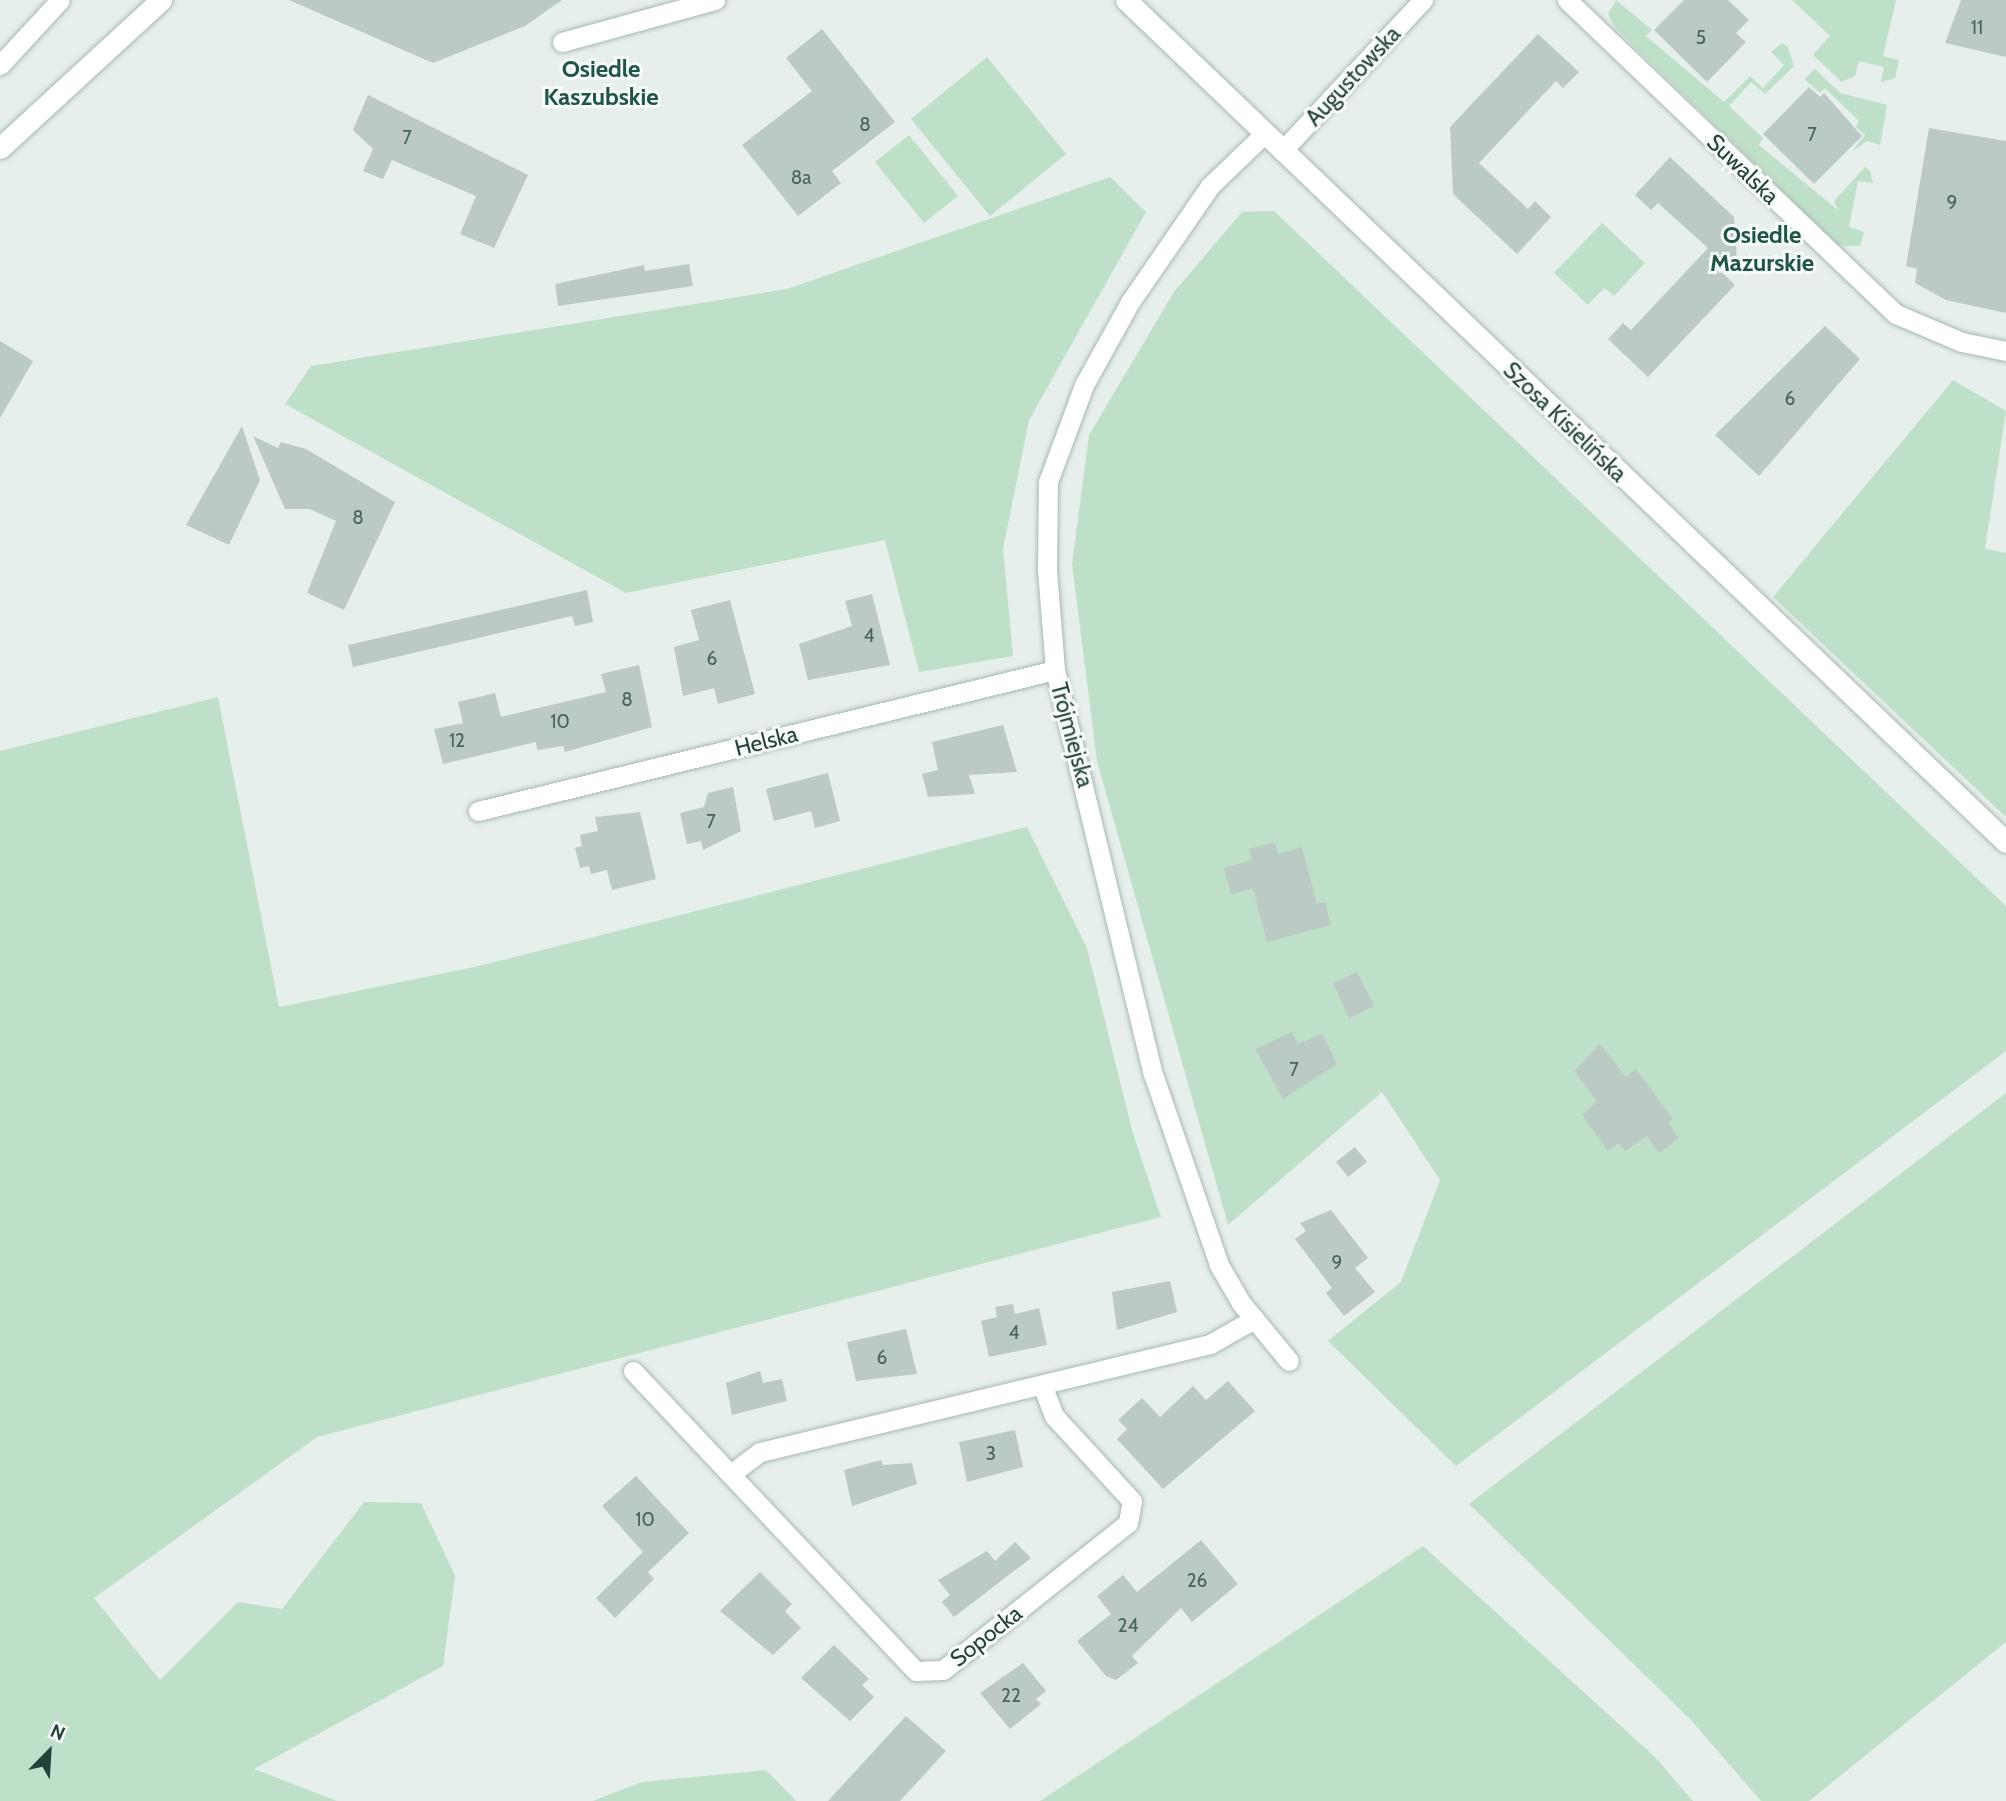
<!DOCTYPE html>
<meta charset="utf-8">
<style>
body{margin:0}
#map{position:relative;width:2006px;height:1801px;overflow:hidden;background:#e6efeb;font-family:Cabin,sans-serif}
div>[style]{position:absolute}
.green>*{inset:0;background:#bfe0c8}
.building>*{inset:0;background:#bbcac4}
.roads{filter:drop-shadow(0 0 2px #a8b8b2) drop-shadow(0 0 2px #a8b8b2)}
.street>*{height:19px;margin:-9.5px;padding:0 9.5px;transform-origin:9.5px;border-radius:9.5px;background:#fff}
.secondary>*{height:21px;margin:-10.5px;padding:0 10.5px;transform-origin:10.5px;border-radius:10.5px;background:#fff}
span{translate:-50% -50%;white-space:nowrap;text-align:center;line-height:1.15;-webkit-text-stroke:6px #f7fbf9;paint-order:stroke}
.number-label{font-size:19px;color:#4a645c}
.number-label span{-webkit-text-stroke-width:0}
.street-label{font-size:23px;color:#24423a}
.neighbourhood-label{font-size:24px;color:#1f5548;font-weight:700}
.north{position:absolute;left:14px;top:1717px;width:70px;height:70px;-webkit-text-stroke:5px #f7fbf9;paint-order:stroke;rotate:24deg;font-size:19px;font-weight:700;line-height:28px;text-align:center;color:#24423a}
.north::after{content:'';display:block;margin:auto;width:24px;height:32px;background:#24423a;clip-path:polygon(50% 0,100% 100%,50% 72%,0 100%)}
</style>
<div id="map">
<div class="green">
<i style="clip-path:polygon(1616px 0,1652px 30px,1646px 36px,1724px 102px,1750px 76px,1763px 88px,1784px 65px,1771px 52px,1782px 43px,1788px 47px,1794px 66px,1765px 94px,1751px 82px,1729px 106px,1763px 138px,1759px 145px,1839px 211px,1834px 201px,1865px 167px,1870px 171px,1873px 183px,1858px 181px,1849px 227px,1864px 232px,1860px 246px,1839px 246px,1616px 29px,1608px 14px)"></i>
<i style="clip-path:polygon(1792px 0,1896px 0,1883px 56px,1899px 60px,1895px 78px,1881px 82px,1884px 67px,1859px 61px,1855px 76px,1842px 82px,1813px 55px,1830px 36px)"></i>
<i style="clip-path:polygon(987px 57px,1066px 154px,990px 216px,911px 119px)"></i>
<i style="clip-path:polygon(1815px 69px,1840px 93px,1887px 105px,1880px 145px,1867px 141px,1852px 151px,1865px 135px,1856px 127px,1859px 121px,1825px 88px,1820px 93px,1804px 79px)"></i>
<i style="clip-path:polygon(909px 135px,958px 196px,924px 223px,875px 162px)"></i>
<i style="clip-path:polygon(1110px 177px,1146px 212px,1029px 420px,1003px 549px,1013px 656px,919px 672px,885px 540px,626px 593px,285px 404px,311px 366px,787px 289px)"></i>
<i style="clip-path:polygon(1274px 211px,2006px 906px,2006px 1051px,1456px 1466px,1328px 1341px,1401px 1282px,1440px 1180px,1382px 1092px,1228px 1225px,1097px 761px,1072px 564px,1089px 435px,1174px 292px,1242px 212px)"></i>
<i style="clip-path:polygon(1602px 223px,1645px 263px,1614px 296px,1604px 288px,1588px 305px,1554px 273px)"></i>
<i style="clip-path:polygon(1953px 380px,2006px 411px,1985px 549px,2006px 553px,2006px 817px,1773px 597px)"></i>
<i style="clip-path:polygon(218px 697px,279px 1007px,479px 966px,1027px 827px,1087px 948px,1133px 1134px,1161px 1217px,317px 1437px,94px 1598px,160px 1680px,238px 1602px,282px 1609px,364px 1502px,421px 1503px,455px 1576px,443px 1666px,254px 1769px,337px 1801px,0 1801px,0 751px)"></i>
<i style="clip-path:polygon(2006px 1093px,2006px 1642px,1809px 1801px,1761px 1801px,1691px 1720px,1469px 1504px)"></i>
<i style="clip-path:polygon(1423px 1546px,1655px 1757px,1693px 1801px,1040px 1801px)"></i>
<i style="clip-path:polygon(766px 1770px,796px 1801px,593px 1801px,642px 1782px)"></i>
</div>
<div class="building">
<i style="clip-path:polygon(289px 0,562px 0,525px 26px,433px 63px)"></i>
<i style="clip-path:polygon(1684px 0,1728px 0,1749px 20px,1736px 33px,1746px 42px,1707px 82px,1654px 30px)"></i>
<i style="clip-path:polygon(1961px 0,2006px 0,2006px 57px,1945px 43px)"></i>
<i style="clip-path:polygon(822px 29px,895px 122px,832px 171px,841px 183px,798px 216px,742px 145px,812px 91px,786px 58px)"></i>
<i style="clip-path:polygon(1538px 34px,1579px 72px,1563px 88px,1556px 81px,1479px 163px,1528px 209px,1535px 201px,1551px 217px,1517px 254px,1453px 194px,1450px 127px)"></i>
<i style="clip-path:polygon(1809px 87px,1820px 97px,1824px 93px,1862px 136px,1814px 184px,1763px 134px)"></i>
<i style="clip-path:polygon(368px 95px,528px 175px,494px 248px,460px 234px,476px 196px,392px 160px,383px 179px,363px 171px,373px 149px,353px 130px)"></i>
<i style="clip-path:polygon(1929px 128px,2006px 141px,2006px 313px,1946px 300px,1915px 283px,1917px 269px,1906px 266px)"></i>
<i style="clip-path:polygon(1670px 157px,1734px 217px,1737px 261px,1707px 258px,1735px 285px,1648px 377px,1608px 339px,1623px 323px,1631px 330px,1708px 248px,1658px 203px,1651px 210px,1635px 195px)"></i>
<i style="clip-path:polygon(689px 264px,693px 286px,558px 306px,555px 284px,644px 265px,645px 271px)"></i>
<i style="clip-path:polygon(1825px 326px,1860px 359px,1759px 476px,1715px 435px)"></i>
<i style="clip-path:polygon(0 341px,33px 361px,0 418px)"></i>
<i style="clip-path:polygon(242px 426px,260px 480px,229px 545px,186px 525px)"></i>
<i style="clip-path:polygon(253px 436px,278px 448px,281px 442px,306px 449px,395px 502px,344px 610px,307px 593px,336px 521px,310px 509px,285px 509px)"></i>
<i style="clip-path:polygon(587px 590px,593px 622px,575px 626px,572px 616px,353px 667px,348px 645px)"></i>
<i style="clip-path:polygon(872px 594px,890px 665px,808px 680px,799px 644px,852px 626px,845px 601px)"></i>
<i style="clip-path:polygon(730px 600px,755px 694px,718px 704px,714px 688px,683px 696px,674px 647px,699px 640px,691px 610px)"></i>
<i style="clip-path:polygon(639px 665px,652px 727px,565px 752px,563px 746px,537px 750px,536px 742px,443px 764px,434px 729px,463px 723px,458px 702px,495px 693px,501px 717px,606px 692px,601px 674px)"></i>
<i style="clip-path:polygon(1003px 725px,1017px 772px,969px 775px,975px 794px,928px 797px,922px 774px,938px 770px,932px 742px)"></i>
<i style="clip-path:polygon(828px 773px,840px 821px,815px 828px,811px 811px,774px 821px,766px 789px)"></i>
<i style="clip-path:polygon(733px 787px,741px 831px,703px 850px,701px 841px,687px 844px,680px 813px,704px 807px,708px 793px)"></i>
<i style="clip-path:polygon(640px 812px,656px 879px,612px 890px,607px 870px,591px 874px,589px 866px,580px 868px,575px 848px,582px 846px,580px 835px,598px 831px,595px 817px)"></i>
<i style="clip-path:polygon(1275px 842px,1278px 854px,1302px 847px,1317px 904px,1325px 902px,1331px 925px,1267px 942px,1253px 889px,1231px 894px,1224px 868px,1252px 860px,1249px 849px)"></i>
<i style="clip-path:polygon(1357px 972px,1374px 1006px,1349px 1018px,1333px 983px)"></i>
<i style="clip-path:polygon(1292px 1032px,1298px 1044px,1322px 1033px,1337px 1064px,1283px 1099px,1255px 1049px)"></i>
<i style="clip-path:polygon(1600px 1044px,1626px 1077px,1636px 1069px,1673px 1119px,1668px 1123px,1679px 1138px,1659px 1153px,1647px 1136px,1625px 1151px,1619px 1143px,1608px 1151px,1582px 1115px,1597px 1101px,1574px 1071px)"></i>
<i style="clip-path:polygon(1355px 1147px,1367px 1162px,1348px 1177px,1336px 1162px)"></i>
<i style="clip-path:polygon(1331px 1210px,1368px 1258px,1355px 1268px,1375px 1292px,1344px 1316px,1326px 1293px,1332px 1288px,1295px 1239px,1306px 1231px,1300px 1223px)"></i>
<i style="clip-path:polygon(1170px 1281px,1177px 1312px,1117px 1330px,1112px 1292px)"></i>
<i style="clip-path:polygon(1013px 1304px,1015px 1314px,1039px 1308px,1047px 1345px,989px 1357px,981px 1321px,997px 1317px,995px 1307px)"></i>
<i style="clip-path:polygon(906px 1329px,917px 1374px,856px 1381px,847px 1342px)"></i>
<i style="clip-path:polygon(760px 1371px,763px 1383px,782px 1379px,787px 1401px,732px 1415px,726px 1383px)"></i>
<i style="clip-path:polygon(1228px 1381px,1255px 1411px,1163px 1489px,1117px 1439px,1127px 1429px,1118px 1420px,1142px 1398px,1160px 1417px,1193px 1386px,1206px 1400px)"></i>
<i style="clip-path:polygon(1015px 1430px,1023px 1467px,967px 1482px,959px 1442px)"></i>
<i style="clip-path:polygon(881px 1460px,883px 1465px,912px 1463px,917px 1484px,852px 1506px,844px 1470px)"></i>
<i style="clip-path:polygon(636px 1476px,689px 1533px,648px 1572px,654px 1579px,615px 1618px,596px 1598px,643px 1552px,602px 1506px)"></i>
<i style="clip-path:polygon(1201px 1540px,1238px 1584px,1192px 1622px,1181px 1608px,1132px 1656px,1138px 1663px,1116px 1680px,1106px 1676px,1077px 1641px,1111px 1614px,1097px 1596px,1123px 1575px,1137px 1592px)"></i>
<i style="clip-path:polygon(1015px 1542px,1031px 1558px,954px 1617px,942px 1602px,950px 1595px,938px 1580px,987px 1551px,995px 1561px)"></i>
<i style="clip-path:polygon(760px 1572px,792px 1604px,785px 1611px,801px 1628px,773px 1655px,720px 1611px)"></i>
<i style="clip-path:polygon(834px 1645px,869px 1679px,862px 1685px,874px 1697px,850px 1721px,801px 1678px)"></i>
<i style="clip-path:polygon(1023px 1663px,1046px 1691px,1036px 1699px,1041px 1704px,1010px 1729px,980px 1693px)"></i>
<i style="clip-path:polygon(906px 1716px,946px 1751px,900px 1801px,828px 1801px)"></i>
</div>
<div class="roads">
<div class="street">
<i style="left:1567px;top:0;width:455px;rotate:43.7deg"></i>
<i style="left:1896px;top:314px;width:72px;rotate:23deg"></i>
<i style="left:1962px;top:342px;width:45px;rotate:11.6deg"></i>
<i style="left:562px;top:42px;width:159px;rotate:-15.4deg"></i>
<i style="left:0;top:65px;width:88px;rotate:-47.3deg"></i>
<i style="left:1264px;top:134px;width:75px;rotate:136.1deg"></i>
<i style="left:1210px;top:186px;width:141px;rotate:124.6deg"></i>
<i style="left:1130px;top:302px;width:95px;rotate:119deg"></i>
<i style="left:1084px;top:385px;width:103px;rotate:110.4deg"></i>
<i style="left:1048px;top:482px;width:88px;rotate:90.7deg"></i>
<i style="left:1047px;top:570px;width:100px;rotate:85.4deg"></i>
<i style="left:1055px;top:670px;width:416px;rotate:76.4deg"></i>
<i style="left:1153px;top:1074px;width:202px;rotate:70.9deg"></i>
<i style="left:1219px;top:1265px;width:44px;rotate:59.9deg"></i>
<i style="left:1241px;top:1303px;width:75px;rotate:50.4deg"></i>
<i style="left:1282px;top:151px;width:207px;rotate:-47deg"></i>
<i style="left:478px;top:811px;width:594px;rotate:-13.73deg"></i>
<i style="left:633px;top:1371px;width:412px;rotate:46.7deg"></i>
<i style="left:916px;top:1671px;width:27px;rotate:-2deg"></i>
<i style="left:943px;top:1670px;width:236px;rotate:-38.5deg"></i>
<i style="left:1128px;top:1523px;width:22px;rotate:-80deg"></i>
<i style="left:1132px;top:1501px;width:115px;rotate:-132.5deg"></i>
<i style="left:1054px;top:1416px;width:33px;rotate:-111deg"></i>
<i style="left:732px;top:1473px;width:35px;rotate:-37deg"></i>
<i style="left:760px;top:1452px;width:463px;rotate:-13.5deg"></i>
<i style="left:1210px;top:1344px;width:51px;rotate:-29.6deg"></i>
</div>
<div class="secondary">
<i style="left:1126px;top:0;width:1218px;rotate:43.74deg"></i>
<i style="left:0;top:148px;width:219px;rotate:-42.6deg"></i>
</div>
</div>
<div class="number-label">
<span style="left:1977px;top:28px">11</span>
<span style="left:1701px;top:38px">5</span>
<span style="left:865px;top:125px">8</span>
<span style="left:1812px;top:135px">7</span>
<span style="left:407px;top:138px">7</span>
<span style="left:801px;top:178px">8a</span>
<span style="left:1952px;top:203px">9</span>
<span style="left:1790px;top:399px">6</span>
<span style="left:358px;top:518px">8</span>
<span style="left:869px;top:636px">4</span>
<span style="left:712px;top:659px">6</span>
<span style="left:627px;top:700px">8</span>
<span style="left:560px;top:722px">10</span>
<span style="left:457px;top:741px">12</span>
<span style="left:711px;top:822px">7</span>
<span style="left:1294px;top:1070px">7</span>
<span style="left:1337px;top:1263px">9</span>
<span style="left:1014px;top:1333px">4</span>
<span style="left:882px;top:1358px">6</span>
<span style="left:991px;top:1454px">3</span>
<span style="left:645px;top:1520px">10</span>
<span style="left:1197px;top:1581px">26</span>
<span style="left:1128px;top:1626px">24</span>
<span style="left:1011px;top:1696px">22</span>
</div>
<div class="street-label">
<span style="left:1353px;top:76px;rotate:-47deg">Augustowska</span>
<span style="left:1743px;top:169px;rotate:44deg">Suwalska</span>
<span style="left:1565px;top:422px;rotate:44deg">Szosa Kisielińska</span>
<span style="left:1072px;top:735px;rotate:75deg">Trójmiejska</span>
<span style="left:766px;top:741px;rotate:-14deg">Helska</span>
<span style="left:986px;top:1636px;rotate:-38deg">Sopocka</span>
</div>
<div class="neighbourhood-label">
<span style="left:601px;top:83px">Osiedle<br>Kaszubskie</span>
<span style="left:1762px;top:249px">Osiedle<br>Mazurskie</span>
</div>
<div class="north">N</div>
</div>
